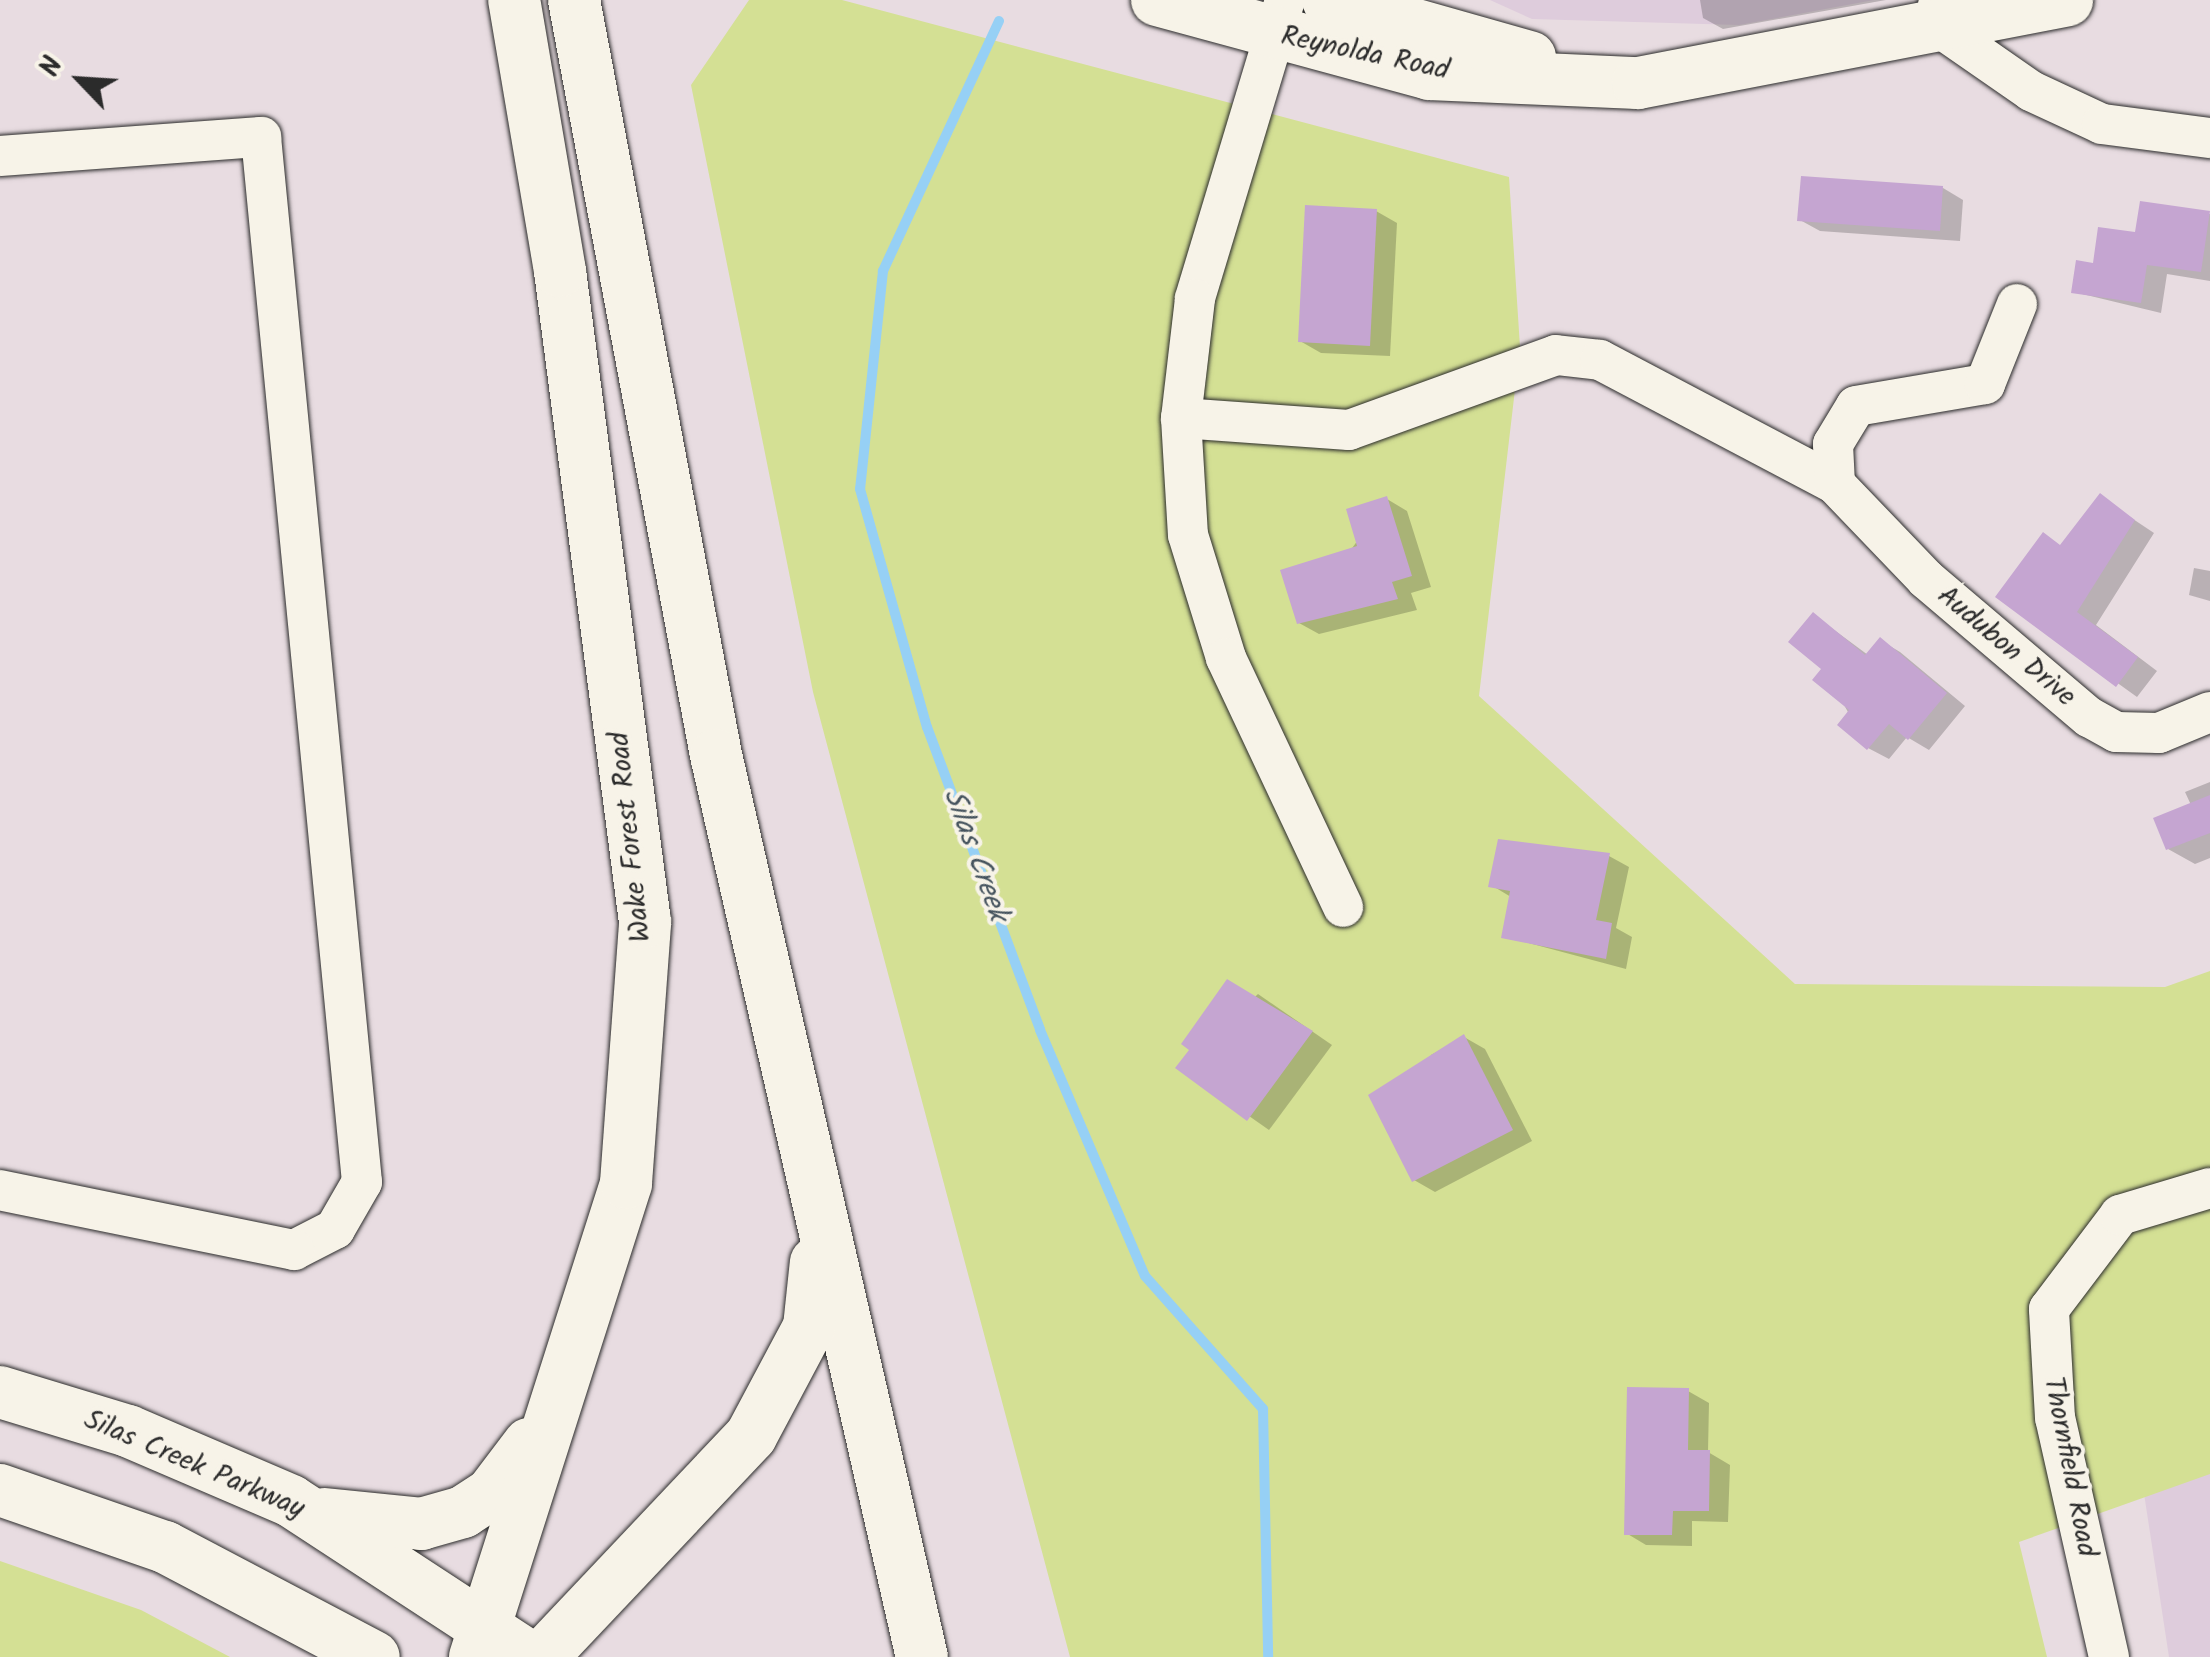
<!DOCTYPE html>
<style>
body{margin:0}
#map{position:relative;width:2210px;height:1657px;overflow:hidden;background:#e8dce1;font-family:Kalam,sans-serif}
div>[style]{position:absolute}
.built>*{inset:0;background:#deccdc}
.green>*{inset:0;background:#d4e094}
.shadow>*{inset:0;background:#0003}
.stream>*{height:10px;margin:-5px;padding:0 5px;transform-origin:5px;border-radius:5px;background:#96d0f5}
.building>*{inset:0;background:#c5a5d1}
.roads{filter:drop-shadow(0 0 2px #2b2b2b) drop-shadow(0 0 2px #2b2b2b)}
.minor>*{height:40px;margin:-20px;padding:0 20px;transform-origin:20px;border-radius:20px;background:#f7f3e8}
.major>*{height:52px;margin:-26px;padding:0 26px;transform-origin:26px;border-radius:26px;background:#f7f3e8}
span{translate:-50% -50%;white-space:nowrap;text-align:center;line-height:1.15;-webkit-text-stroke:8px #f7f3e8;paint-order:stroke}
.street-label{font-size:28px;color:#2b2b2b}
.water-label{font-size:30px;color:#46545e;font-style:italic}
.north{position:absolute;left:30px;top:30px;width:100px;height:100px;-webkit-text-stroke:8px #f7f3e8;paint-order:stroke;rotate:295deg;font-size:28px;font-weight:700;line-height:40px;text-align:center;color:#2b2b2b}
.north::after{content:'';display:block;margin:auto;width:35px;height:45px;background:#2b2b2b;clip-path:polygon(50% 0,100% 100%,50% 72%,0 100%)}
</style>
<div id="map">
<div class="built">
<i style="clip-path:polygon(1490px 0,1874px 0,1739px 25px,1532px 19px)"></i>
<i style="clip-path:polygon(2210px 1291px,2210px 1657px,2169px 1657px,2121px 1343px)"></i>
</div>
<div class="green">
<i style="clip-path:polygon(749px 0,842px 0,1509px 177px,1520px 347px,1479px 696px,1795px 984px,2165px 987px,2210px 971px,2210px 1474px,2019px 1542px,2047px 1657px,1070px 1657px,813px 692px,691px 85px)"></i>
<i style="clip-path:polygon(0 1561px,141px 1610px,230px 1657px,0 1657px)"></i>
</div>
<div class="shadow">
<i style="clip-path:polygon(1700px 0,1886px 0,1723px 29px,1703px 18px)"></i>
<i style="clip-path:polygon(1943px 188px,1963px 200px,1960px 241px,1820px 231px,1800px 220px)"></i>
<i style="clip-path:polygon(2142px 204px,2210px 214px,2210px 281px,2167px 274px,2161px 313px,2074px 292px,2138px 235px)"></i>
<i style="clip-path:polygon(1376px 211px,1397px 223px,1390px 356px,1321px 353px,1300px 341px)"></i>
<i style="clip-path:polygon(2100px 497px,2154px 533px,2096px 625px,2157px 671px,2137px 697px,1998px 597px,2063px 547px)"></i>
<i style="clip-path:polygon(1387px 499px,1407px 511px,1431px 587px,1411px 593px,1417px 610px,1319px 634px,1299px 623px)"></i>
<i style="clip-path:polygon(2194px 568px,2210px 571px,2210px 601px,2189px 595px)"></i>
<i style="clip-path:polygon(1814px 615px,1868px 655px,1880px 640px,1900px 652px,1965px 706px,1929px 750px,1907px 737px,1889px 759px,1868px 748px,1824px 669px)"></i>
<i style="clip-path:polygon(2210px 782px,2210px 858px,2195px 864px,2168px 849px,2191px 805px,2185px 792px)"></i>
<i style="clip-path:polygon(1609px 856px,1629px 867px,1616px 928px,1632px 937px,1626px 969px,1503px 936px,1511px 897px,1491px 885px)"></i>
<i style="clip-path:polygon(1258px 994px,1332px 1045px,1269px 1130px,1179px 1067px)"></i>
<i style="clip-path:polygon(1464px 1037px,1485px 1049px,1532px 1141px,1435px 1192px,1414px 1180px,1431px 1055px)"></i>
<i style="clip-path:polygon(1688px 1391px,1709px 1403px,1708px 1452px,1730px 1465px,1728px 1522px,1692px 1521px,1692px 1546px,1646px 1545px,1626px 1533px)"></i>
</div>
<div class="stream">
<i style="left:999px;top:21px;width:276px;rotate:114.9deg"></i>
<i style="left:883px;top:271px;width:219px;rotate:96deg"></i>
<i style="left:860px;top:489px;width:247px;rotate:74.3deg"></i>
<i style="left:927px;top:727px;width:323px;rotate:69.5deg"></i>
<i style="left:1040px;top:1030px;width:267px;rotate:66.9deg"></i>
<i style="left:1145px;top:1276px;width:178px;rotate:48.4deg"></i>
<i style="left:1263px;top:1409px;width:248px;rotate:88.8deg"></i>
</div>
<div class="building">
<i style="clip-path:polygon(1801px 176px,1943px 186px,1940px 231px,1797px 221px)"></i>
<i style="clip-path:polygon(2140px 201px,2210px 211px,2201px 272px,2147px 265px,2141px 303px,2071px 293px,2076px 260px,2093px 263px,2098px 227px,2135px 232px)"></i>
<i style="clip-path:polygon(1305px 205px,1377px 209px,1370px 346px,1298px 342px)"></i>
<i style="clip-path:polygon(2100px 493px,2135px 520px,2077px 612px,2138px 657px,2116px 687px,1995px 597px,2043px 532px,2060px 545px)"></i>
<i style="clip-path:polygon(1387px 496px,1412px 576px,1392px 582px,1398px 599px,1297px 624px,1280px 570px,1357px 546px,1346px 509px)"></i>
<i style="clip-path:polygon(1813px 612px,1865px 655px,1880px 637px,1947px 693px,1908px 740px,1889px 724px,1867px 750px,1837px 725px,1849px 710px,1812px 680px,1821px 669px,1788px 642px)"></i>
<i style="clip-path:polygon(2210px 795px,2210px 833px,2166px 850px,2153px 818px)"></i>
<i style="clip-path:polygon(1498px 839px,1610px 853px,1596px 920px,1612px 923px,1606px 959px,1501px 938px,1510px 891px,1488px 887px)"></i>
<i style="clip-path:polygon(1227px 979px,1313px 1031px,1247px 1121px,1175px 1068px,1189px 1050px,1181px 1044px)"></i>
<i style="clip-path:polygon(1464px 1034px,1513px 1130px,1412px 1182px,1368px 1095px)"></i>
<i style="clip-path:polygon(1627px 1387px,1689px 1388px,1688px 1450px,1710px 1450px,1709px 1511px,1673px 1511px,1672px 1535px,1624px 1535px)"></i>
</div>
<div class="roads">
<div class="minor">
<i style="left:1285px;top:0;width:312px;rotate:106.8deg"></i>
<i style="left:1195px;top:299px;width:120px;rotate:96.7deg"></i>
<i style="left:1181px;top:418px;width:168px;rotate:4.1deg"></i>
<i style="left:1349px;top:430px;width:220px;rotate:-19.9deg"></i>
<i style="left:1556px;top:355px;width:44px;rotate:6.5deg"></i>
<i style="left:1600px;top:360px;width:266px;rotate:27.8deg"></i>
<i style="left:1835px;top:484px;width:132px;rotate:46.2deg"></i>
<i style="left:1926px;top:579px;width:214px;rotate:40.3deg"></i>
<i style="left:2089px;top:717px;width:31px;rotate:29deg"></i>
<i style="left:2116px;top:732px;width:43px;rotate:1.3deg"></i>
<i style="left:2159px;top:733px;width:55px;rotate:-22.4deg"></i>
<i style="left:1938px;top:5px;width:22px;rotate:87deg"></i>
<i style="left:1939px;top:27px;width:112px;rotate:34.8deg"></i>
<i style="left:2031px;top:91px;width:78px;rotate:24.9deg"></i>
<i style="left:2102px;top:124px;width:109px;rotate:7.4deg"></i>
<i style="left:0;top:156px;width:262px;rotate:-4.2deg"></i>
<i style="left:261px;top:137px;width:1050px;rotate:84.48deg"></i>
<i style="left:362px;top:1182px;width:54px;rotate:119.9deg"></i>
<i style="left:335px;top:1229px;width:46px;rotate:152.9deg"></i>
<i style="left:294px;top:1250px;width:300px;rotate:-168.5deg"></i>
<i style="left:1181px;top:418px;width:117px;rotate:86.6deg"></i>
<i style="left:1188px;top:535px;width:129px;rotate:72.8deg"></i>
<i style="left:1226px;top:658px;width:275px;rotate:64.8deg"></i>
<i style="left:1835px;top:484px;width:40px;rotate:-92.9deg"></i>
<i style="left:1833px;top:444px;width:44px;rotate:-58.8deg"></i>
<i style="left:1856px;top:406px;width:131px;rotate:-9.7deg"></i>
<i style="left:1985px;top:384px;width:86px;rotate:-68.2deg"></i>
<i style="left:2109px;top:1657px;width:245px;rotate:-102.7deg"></i>
<i style="left:2055px;top:1418px;width:109px;rotate:-93.2deg"></i>
<i style="left:2049px;top:1309px;width:118px;rotate:-52.9deg"></i>
<i style="left:2120px;top:1215px;width:94px;rotate:-16.7deg"></i>
</div>
<div class="major">
<i style="left:574px;top:0;width:768px;rotate:79.35deg"></i>
<i style="left:716px;top:755px;width:925px;rotate:77.14deg"></i>
<i style="left:1157px;top:0;width:282px;rotate:15.2deg"></i>
<i style="left:1429px;top:74px;width:209px;rotate:2.5deg"></i>
<i style="left:1638px;top:83px;width:437px;rotate:-10.9deg"></i>
<i style="left:1328px;top:0;width:210px;rotate:15.8deg"></i>
<i style="left:0;top:1392px;width:134px;rotate:16.9deg"></i>
<i style="left:128px;top:1431px;width:177px;rotate:23.2deg"></i>
<i style="left:291px;top:1501px;width:285px;rotate:33.2deg"></i>
<i style="left:0;top:1490px;width:175px;rotate:19.1deg"></i>
<i style="left:165px;top:1547px;width:236px;rotate:27.8deg"></i>
<i style="left:325px;top:1514px;width:97px;rotate:5.9deg"></i>
<i style="left:421px;top:1524px;width:44px;rotate:-15.9deg"></i>
<i style="left:463px;top:1512px;width:33px;rotate:-33deg"></i>
<i style="left:491px;top:1494px;width:63px;rotate:-52.8deg"></i>
<i style="left:475px;top:1657px;width:497px;rotate:-72.3deg"></i>
<i style="left:626px;top:1183px;width:262px;rotate:-85.8deg"></i>
<i style="left:645px;top:922px;width:657px;rotate:-97.44deg"></i>
<i style="left:560px;top:271px;width:275px;rotate:-99.6deg"></i>
<i style="left:542px;top:1657px;width:304px;rotate:-46.6deg"></i>
<i style="left:751px;top:1436px;width:123px;rotate:-62deg"></i>
<i style="left:809px;top:1327px;width:65px;rotate:-83.9deg"></i>
</div>
</div>
<div class="street-label">
<span style="left:1365px;top:54px;rotate:12deg">Reynolda Road</span>
<span style="left:2006px;top:647px;rotate:40deg">Audubon Drive</span>
<span style="left:631px;top:837px;rotate:-96deg">Wake Forest Road</span>
<span style="left:194px;top:1465px;rotate:23deg">Silas Creek Parkway</span>
<span style="left:2069px;top:1467px;rotate:79deg">Thornfield Road</span>
</div>
<div class="water-label">
<span style="left:975px;top:855px;rotate:70deg">Silas Creek</span>
</div>
<div class="north">N</div>
</div>
